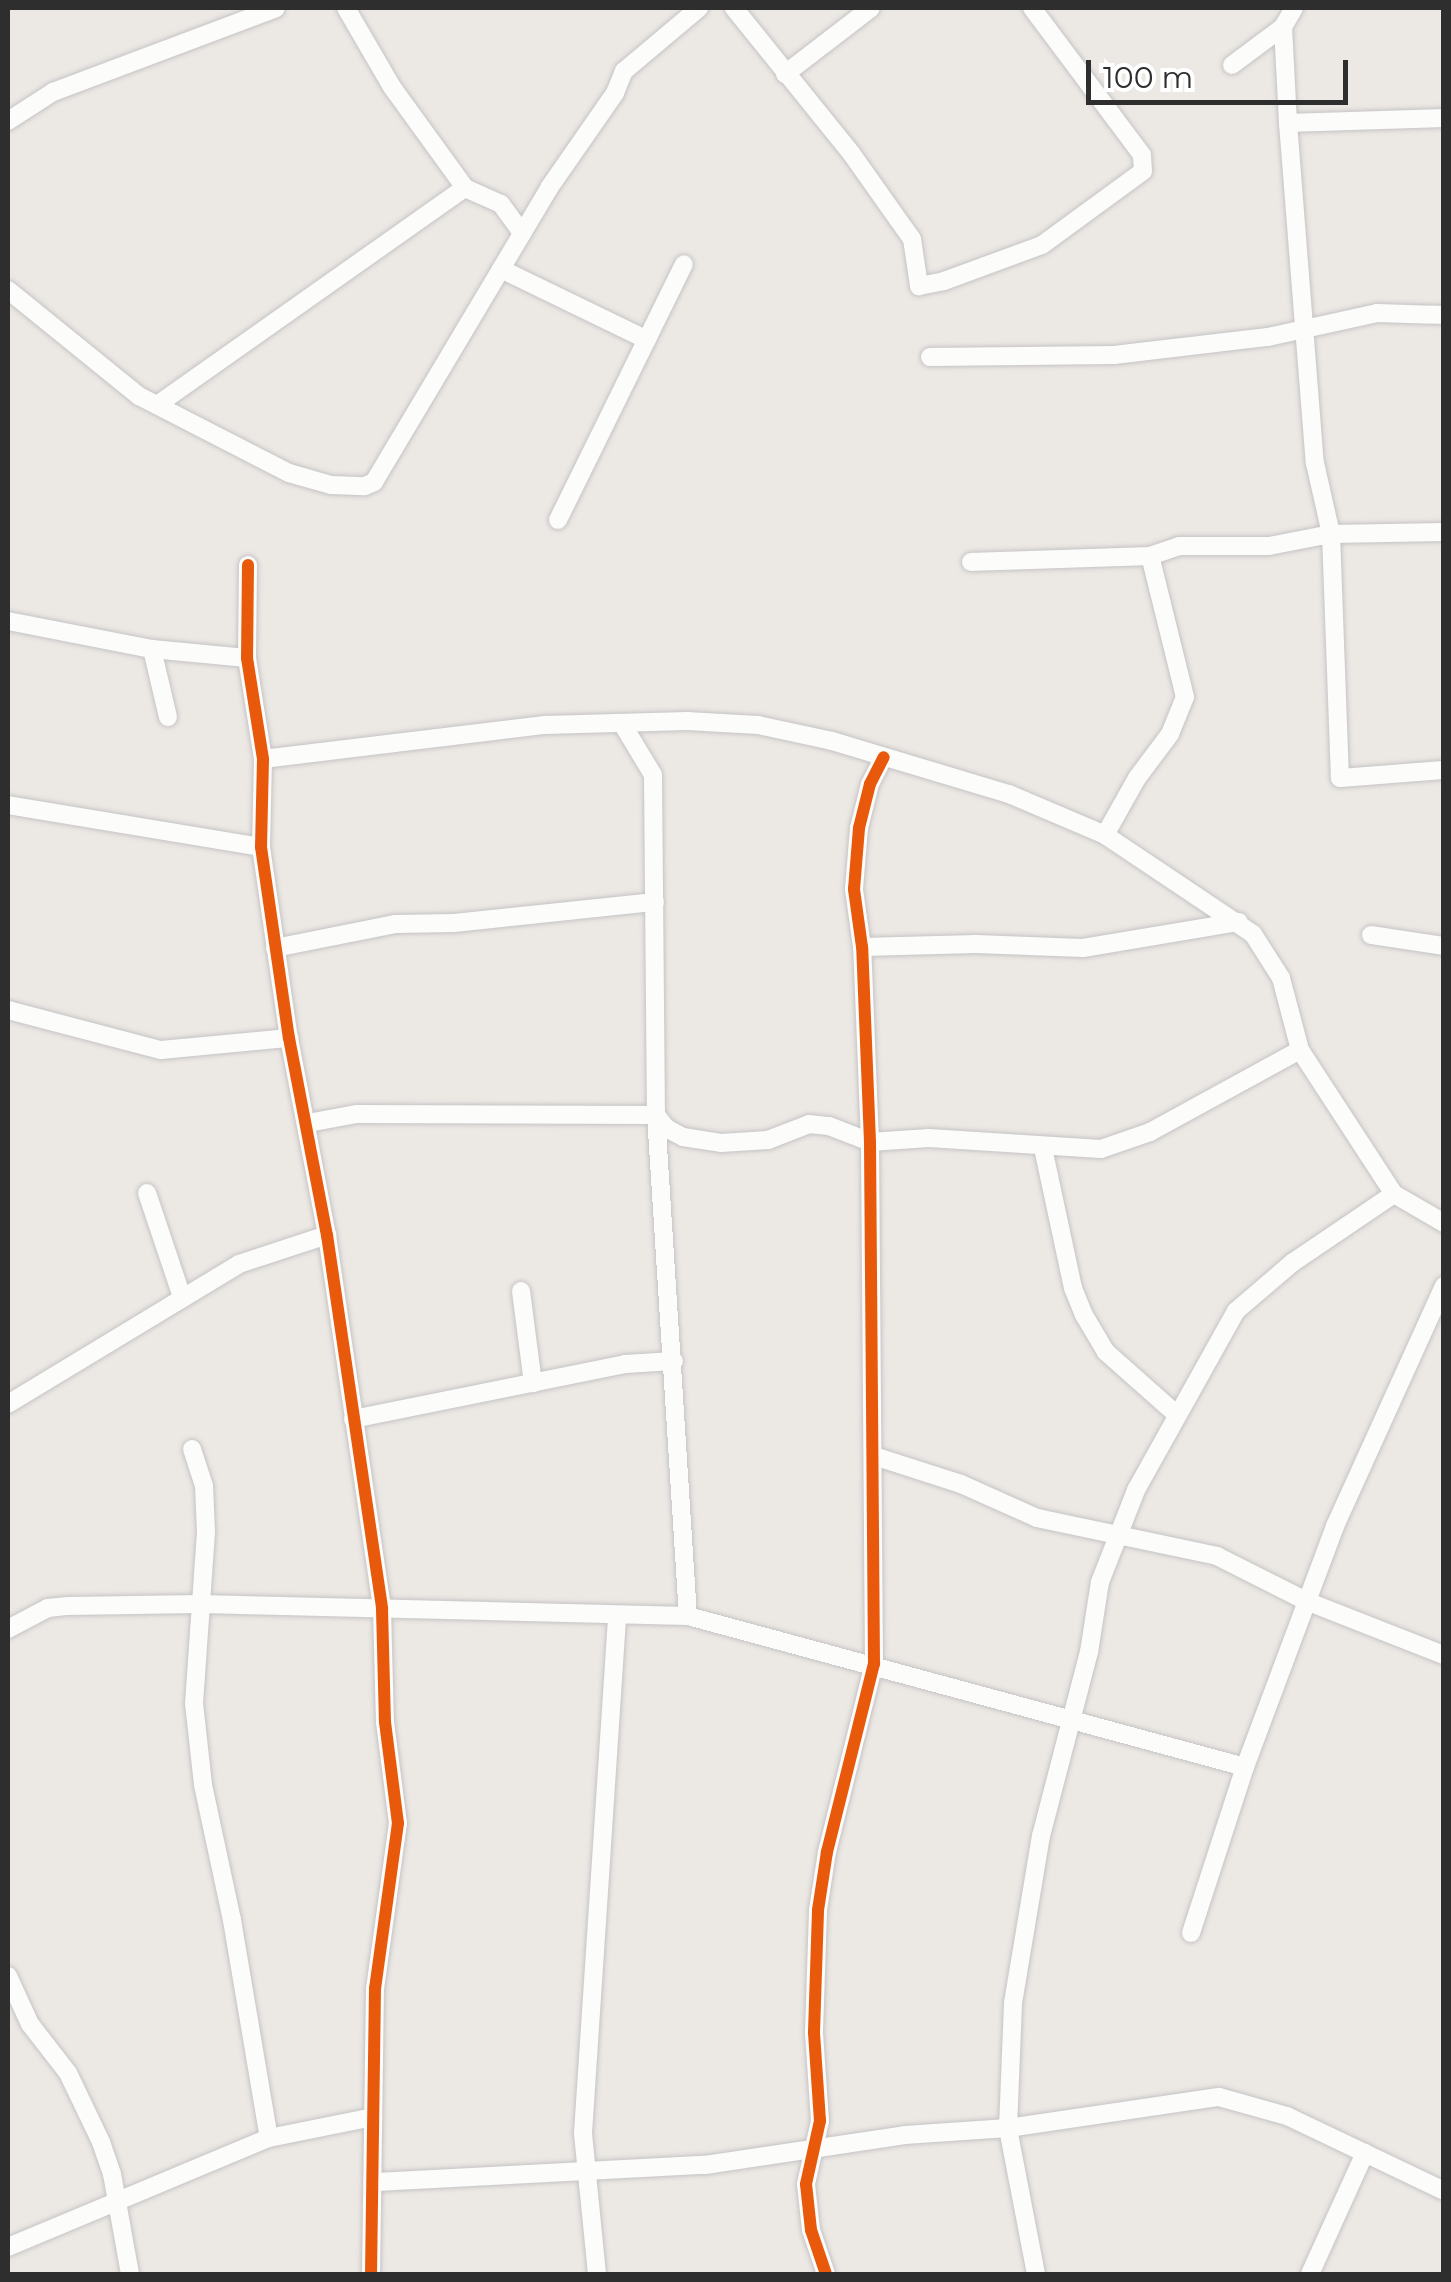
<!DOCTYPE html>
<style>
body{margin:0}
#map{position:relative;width:1451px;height:2282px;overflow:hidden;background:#ece8e4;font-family:Montserrat,sans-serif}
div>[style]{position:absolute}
.roads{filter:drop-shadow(0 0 2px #c5c4c5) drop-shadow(0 0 2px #c5c4c5)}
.minor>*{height:18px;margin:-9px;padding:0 9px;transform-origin:9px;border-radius:9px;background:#fcfcfb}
.cycleway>*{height:12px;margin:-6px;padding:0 6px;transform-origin:6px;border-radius:6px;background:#e8590c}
span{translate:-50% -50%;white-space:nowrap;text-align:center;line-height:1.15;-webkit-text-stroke:8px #fff;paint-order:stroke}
.frame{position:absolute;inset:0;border:10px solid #2e2e2e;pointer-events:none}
.scale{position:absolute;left:1086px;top:60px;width:262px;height:45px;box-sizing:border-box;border:5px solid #2e2e2e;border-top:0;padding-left:12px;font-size:30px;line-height:35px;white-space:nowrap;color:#2e2e2e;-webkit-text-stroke:8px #fff;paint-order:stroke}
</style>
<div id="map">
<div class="roads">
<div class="minor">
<i style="left:346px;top:8px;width:91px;rotate:59.8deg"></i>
<i style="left:392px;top:87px;width:125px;rotate:54.1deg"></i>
<i style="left:465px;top:188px;width:39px;rotate:24deg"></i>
<i style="left:501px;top:204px;width:36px;rotate:54deg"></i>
<i style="left:734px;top:8px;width:186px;rotate:51.1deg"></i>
<i style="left:851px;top:153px;width:105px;rotate:54.7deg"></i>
<i style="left:912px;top:239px;width:48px;rotate:81.5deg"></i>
<i style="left:919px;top:286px;width:25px;rotate:-11deg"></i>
<i style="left:944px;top:281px;width:104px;rotate:-20.2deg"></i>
<i style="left:1042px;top:245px;width:125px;rotate:-36.2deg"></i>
<i style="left:1143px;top:171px;width:16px;rotate:-94deg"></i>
<i style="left:1142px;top:155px;width:184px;rotate:-126.8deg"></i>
<i style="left:1294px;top:8px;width:22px;rotate:120deg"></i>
<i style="left:1283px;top:27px;width:96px;rotate:87deg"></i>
<i style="left:1288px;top:123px;width:341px;rotate:85.5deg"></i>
<i style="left:1315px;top:463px;width:73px;rotate:77.3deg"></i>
<i style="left:1331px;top:534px;width:244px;rotate:87.9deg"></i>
<i style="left:1340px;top:778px;width:104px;rotate:-4.4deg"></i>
<i style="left:1232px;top:65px;width:64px;rotate:-36.7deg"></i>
<i style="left:785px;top:74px;width:108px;rotate:-37.5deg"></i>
<i style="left:8px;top:121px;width:54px;rotate:-32.8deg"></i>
<i style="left:53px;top:92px;width:238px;rotate:-20.6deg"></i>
<i style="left:1288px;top:123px;width:156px;rotate:-1.8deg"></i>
<i style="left:501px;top:269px;width:162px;rotate:25.9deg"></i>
<i style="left:8px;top:290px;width:169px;rotate:39deg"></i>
<i style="left:139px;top:396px;width:169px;rotate:27.2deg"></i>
<i style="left:289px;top:473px;width:44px;rotate:15.9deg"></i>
<i style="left:331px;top:485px;width:34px;rotate:2deg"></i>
<i style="left:365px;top:486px;width:10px;rotate:-24deg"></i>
<i style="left:374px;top:482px;width:342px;rotate:-59.2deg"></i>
<i style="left:549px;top:188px;width:116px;rotate:-55.2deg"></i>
<i style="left:615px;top:93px;width:24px;rotate:-68deg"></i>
<i style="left:624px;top:71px;width:98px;rotate:-40deg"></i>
<i style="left:930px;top:357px;width:184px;rotate:-0.6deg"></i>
<i style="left:1114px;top:355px;width:155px;rotate:-6.7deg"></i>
<i style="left:1268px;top:337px;width:112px;rotate:-12.4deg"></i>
<i style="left:1377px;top:313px;width:67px;rotate:1.7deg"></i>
<i style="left:157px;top:405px;width:377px;rotate:-35.2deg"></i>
<i style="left:558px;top:520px;width:285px;rotate:-63.8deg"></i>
<i style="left:971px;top:562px;width:179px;rotate:-1.9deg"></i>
<i style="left:248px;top:565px;width:93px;rotate:90.6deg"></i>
<i style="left:247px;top:658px;width:102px;rotate:81deg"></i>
<i style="left:263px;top:759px;width:88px;rotate:91.3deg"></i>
<i style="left:261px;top:847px;width:193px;rotate:81.7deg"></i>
<i style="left:289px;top:1038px;width:201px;rotate:79.1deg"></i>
<i style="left:327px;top:1235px;width:378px;rotate:81.6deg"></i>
<i style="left:382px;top:1609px;width:113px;rotate:88.5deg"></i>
<i style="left:385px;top:1722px;width:102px;rotate:82.7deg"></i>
<i style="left:398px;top:1823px;width:167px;rotate:97.9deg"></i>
<i style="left:375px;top:1988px;width:286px;rotate:90.8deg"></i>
<i style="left:8px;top:621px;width:147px;rotate:11deg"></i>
<i style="left:152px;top:649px;width:95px;rotate:5.4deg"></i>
<i style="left:152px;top:649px;width:70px;rotate:76.8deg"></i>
<i style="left:623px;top:725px;width:58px;rotate:59deg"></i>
<i style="left:653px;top:775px;width:340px;rotate:89.5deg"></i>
<i style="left:656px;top:1115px;width:502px;rotate:86.35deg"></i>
<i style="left:263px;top:759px;width:284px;rotate:-6.9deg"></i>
<i style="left:545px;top:725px;width:142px;rotate:-1.6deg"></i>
<i style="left:687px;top:721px;width:71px;rotate:3.2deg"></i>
<i style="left:758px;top:725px;width:76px;rotate:12.2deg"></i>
<i style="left:832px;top:741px;width:185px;rotate:16.7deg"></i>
<i style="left:1009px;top:794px;width:104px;rotate:23.1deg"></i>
<i style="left:1105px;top:835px;width:178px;rotate:33.8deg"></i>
<i style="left:1253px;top:934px;width:52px;rotate:57.5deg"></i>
<i style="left:1281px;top:978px;width:74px;rotate:75.2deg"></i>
<i style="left:1300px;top:1050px;width:172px;rotate:56.9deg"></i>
<i style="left:1394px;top:1194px;width:58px;rotate:30.1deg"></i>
<i style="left:8px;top:805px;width:256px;rotate:9.4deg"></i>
<i style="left:1105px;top:835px;width:65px;rotate:-60.7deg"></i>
<i style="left:1137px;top:778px;width:55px;rotate:-53.1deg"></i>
<i style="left:1170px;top:734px;width:40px;rotate:-68deg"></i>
<i style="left:1185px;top:697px;width:145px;rotate:-103.9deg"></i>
<i style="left:1150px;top:556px;width:31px;rotate:-19deg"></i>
<i style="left:1179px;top:546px;width:90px"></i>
<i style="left:1269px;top:546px;width:63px;rotate:-11deg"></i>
<i style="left:1331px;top:534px;width:113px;rotate:-1deg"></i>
<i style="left:1371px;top:935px;width:74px;rotate:8.6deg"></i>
<i style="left:862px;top:947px;width:114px;rotate:-1.5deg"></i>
<i style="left:976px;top:944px;width:107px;rotate:2.1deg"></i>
<i style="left:1083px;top:948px;width:158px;rotate:-9.5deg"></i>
<i style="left:275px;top:948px;width:122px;rotate:-11.3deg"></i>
<i style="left:395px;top:924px;width:59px;rotate:-1deg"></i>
<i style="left:454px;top:923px;width:202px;rotate:-6deg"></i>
<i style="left:8px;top:1010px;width:158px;rotate:14.7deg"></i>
<i style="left:161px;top:1050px;width:129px;rotate:-5.4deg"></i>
<i style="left:308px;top:1123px;width:50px;rotate:-10.4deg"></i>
<i style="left:357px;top:1114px;width:299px;rotate:0.2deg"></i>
<i style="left:656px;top:1115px;width:16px;rotate:52deg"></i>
<i style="left:666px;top:1128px;width:19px;rotate:28deg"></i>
<i style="left:683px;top:1137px;width:38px;rotate:9deg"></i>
<i style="left:721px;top:1143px;width:47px;rotate:-3.7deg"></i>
<i style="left:768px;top:1140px;width:44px;rotate:-21.3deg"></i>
<i style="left:809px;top:1124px;width:20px;rotate:6deg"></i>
<i style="left:829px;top:1126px;width:44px;rotate:21.3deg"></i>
<i style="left:870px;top:1142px;width:59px;rotate:-3.9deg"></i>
<i style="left:929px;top:1138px;width:172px;rotate:3.7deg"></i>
<i style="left:1101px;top:1149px;width:52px;rotate:-19.1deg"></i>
<i style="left:1150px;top:1132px;width:171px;rotate:-28.7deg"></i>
<i style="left:1043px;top:1148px;width:143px;rotate:77.9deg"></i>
<i style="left:1073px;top:1288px;width:29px;rotate:68deg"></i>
<i style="left:1084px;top:1315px;width:43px;rotate:59.3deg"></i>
<i style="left:1106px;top:1352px;width:92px;rotate:41.5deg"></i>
<i style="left:147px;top:1193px;width:110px;rotate:71.4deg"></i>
<i style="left:521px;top:1291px;width:93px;rotate:82.6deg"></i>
<i style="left:8px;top:1404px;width:270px;rotate:-31.2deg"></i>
<i style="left:239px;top:1264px;width:93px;rotate:-18.2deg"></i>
<i style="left:353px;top:1419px;width:278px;rotate:-11.4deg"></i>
<i style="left:625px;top:1364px;width:49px;rotate:-3.5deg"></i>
<i style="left:192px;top:1449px;width:39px;rotate:72deg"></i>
<i style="left:204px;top:1486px;width:46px;rotate:87.5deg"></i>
<i style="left:206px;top:1532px;width:171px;rotate:94deg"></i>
<i style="left:194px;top:1703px;width:82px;rotate:83.7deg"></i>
<i style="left:203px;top:1785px;width:138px;rotate:77.9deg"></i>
<i style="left:232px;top:1920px;width:221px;rotate:80.4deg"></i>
<i style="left:874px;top:1456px;width:91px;rotate:17.8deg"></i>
<i style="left:961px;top:1484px;width:83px;rotate:24.1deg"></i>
<i style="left:1037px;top:1518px;width:184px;rotate:11.9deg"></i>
<i style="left:1217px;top:1556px;width:100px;rotate:26.8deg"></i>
<i style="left:1306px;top:1601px;width:148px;rotate:21.4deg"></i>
<i style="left:8px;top:1629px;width:45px;rotate:-27.7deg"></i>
<i style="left:48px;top:1608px;width:20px;rotate:-6deg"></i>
<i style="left:68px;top:1606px;width:132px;rotate:-0.9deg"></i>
<i style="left:200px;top:1604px;width:488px;rotate:1.4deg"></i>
<i style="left:688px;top:1616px;width:577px;rotate:15.17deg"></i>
<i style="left:1191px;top:1933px;width:175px;rotate:-72deg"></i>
<i style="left:1245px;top:1767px;width:257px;rotate:-69.5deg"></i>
<i style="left:1335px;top:1526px;width:264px;rotate:-65.6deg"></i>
<i style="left:8px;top:1976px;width:53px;rotate:65.4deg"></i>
<i style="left:30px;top:2024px;width:62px;rotate:52.2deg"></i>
<i style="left:68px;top:2073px;width:76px;rotate:64.4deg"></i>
<i style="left:101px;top:2142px;width:34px;rotate:71deg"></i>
<i style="left:112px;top:2174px;width:102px;rotate:79.8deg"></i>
<i style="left:376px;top:2182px;width:329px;rotate:-3deg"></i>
<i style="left:705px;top:2165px;width:202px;rotate:-8.5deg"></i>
<i style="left:905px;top:2135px;width:103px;rotate:-3.9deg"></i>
<i style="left:1008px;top:2128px;width:213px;rotate:-8.4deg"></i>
<i style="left:1219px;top:2097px;width:71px;rotate:15.6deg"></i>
<i style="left:1287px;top:2116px;width:174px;rotate:25.5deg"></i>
<i style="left:8px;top:2247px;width:283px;rotate:-22.7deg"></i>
<i style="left:269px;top:2138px;width:106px;rotate:-11.4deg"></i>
<i style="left:597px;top:2274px;width:142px;rotate:-95.7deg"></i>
<i style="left:583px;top:2133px;width:516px;rotate:-86.22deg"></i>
<i style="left:826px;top:2274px;width:46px;rotate:-108.8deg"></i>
<i style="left:811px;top:2230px;width:46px;rotate:-96.2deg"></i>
<i style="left:806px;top:2184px;width:65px;rotate:-77.5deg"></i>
<i style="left:820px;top:2121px;width:89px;rotate:-93.9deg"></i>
<i style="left:814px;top:2032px;width:122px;rotate:-88.1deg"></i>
<i style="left:818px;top:1910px;width:59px;rotate:-81.2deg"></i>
<i style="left:827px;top:1852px;width:194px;rotate:-76deg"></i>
<i style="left:874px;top:1664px;width:522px;rotate:-90.44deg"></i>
<i style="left:870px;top:1142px;width:195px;rotate:-92.3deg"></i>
<i style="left:862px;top:947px;width:59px;rotate:-97.9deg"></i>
<i style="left:854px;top:889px;width:61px;rotate:-85.3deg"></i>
<i style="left:859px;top:828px;width:45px;rotate:-76deg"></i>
<i style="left:870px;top:784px;width:30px;rotate:-63deg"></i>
<i style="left:1036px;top:2274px;width:149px;rotate:-100.9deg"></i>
<i style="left:1008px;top:2128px;width:125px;rotate:-87.7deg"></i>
<i style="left:1013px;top:2003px;width:169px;rotate:-80.5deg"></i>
<i style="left:1041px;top:1836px;width:190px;rotate:-75.4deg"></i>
<i style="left:1089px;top:1652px;width:71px;rotate:-81.1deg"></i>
<i style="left:1100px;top:1582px;width:99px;rotate:-68.6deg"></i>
<i style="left:1136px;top:1490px;width:205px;rotate:-60.8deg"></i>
<i style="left:1236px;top:1311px;width:74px;rotate:-40.6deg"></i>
<i style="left:1292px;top:1263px;width:123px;rotate:-34.1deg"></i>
<i style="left:1310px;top:2274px;width:133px;rotate:-65.6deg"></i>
</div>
</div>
<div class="cycleway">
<i style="left:248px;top:565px;width:93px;rotate:90.6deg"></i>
<i style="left:247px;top:658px;width:102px;rotate:81deg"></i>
<i style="left:263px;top:759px;width:88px;rotate:91.3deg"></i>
<i style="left:261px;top:847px;width:193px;rotate:81.7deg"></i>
<i style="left:289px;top:1038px;width:201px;rotate:79.1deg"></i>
<i style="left:327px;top:1235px;width:378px;rotate:81.6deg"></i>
<i style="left:382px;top:1609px;width:113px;rotate:88.5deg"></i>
<i style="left:385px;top:1722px;width:102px;rotate:82.7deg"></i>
<i style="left:398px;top:1823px;width:167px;rotate:97.9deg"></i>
<i style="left:375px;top:1988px;width:286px;rotate:90.8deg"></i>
<i style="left:826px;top:2274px;width:46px;rotate:-108.8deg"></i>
<i style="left:811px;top:2230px;width:46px;rotate:-96.2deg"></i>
<i style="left:806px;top:2184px;width:65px;rotate:-77.5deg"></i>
<i style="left:820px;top:2121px;width:89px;rotate:-93.9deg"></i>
<i style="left:814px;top:2032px;width:122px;rotate:-88.1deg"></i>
<i style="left:818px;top:1910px;width:59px;rotate:-81.2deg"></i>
<i style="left:827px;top:1852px;width:194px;rotate:-76deg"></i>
<i style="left:874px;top:1664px;width:522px;rotate:-90.44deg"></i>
<i style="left:870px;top:1142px;width:195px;rotate:-92.3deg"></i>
<i style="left:862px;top:947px;width:59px;rotate:-97.9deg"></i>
<i style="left:854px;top:889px;width:61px;rotate:-85.3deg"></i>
<i style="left:859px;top:828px;width:45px;rotate:-76deg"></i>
<i style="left:870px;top:784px;width:30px;rotate:-63deg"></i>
</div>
<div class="frame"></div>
<div class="scale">100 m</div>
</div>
